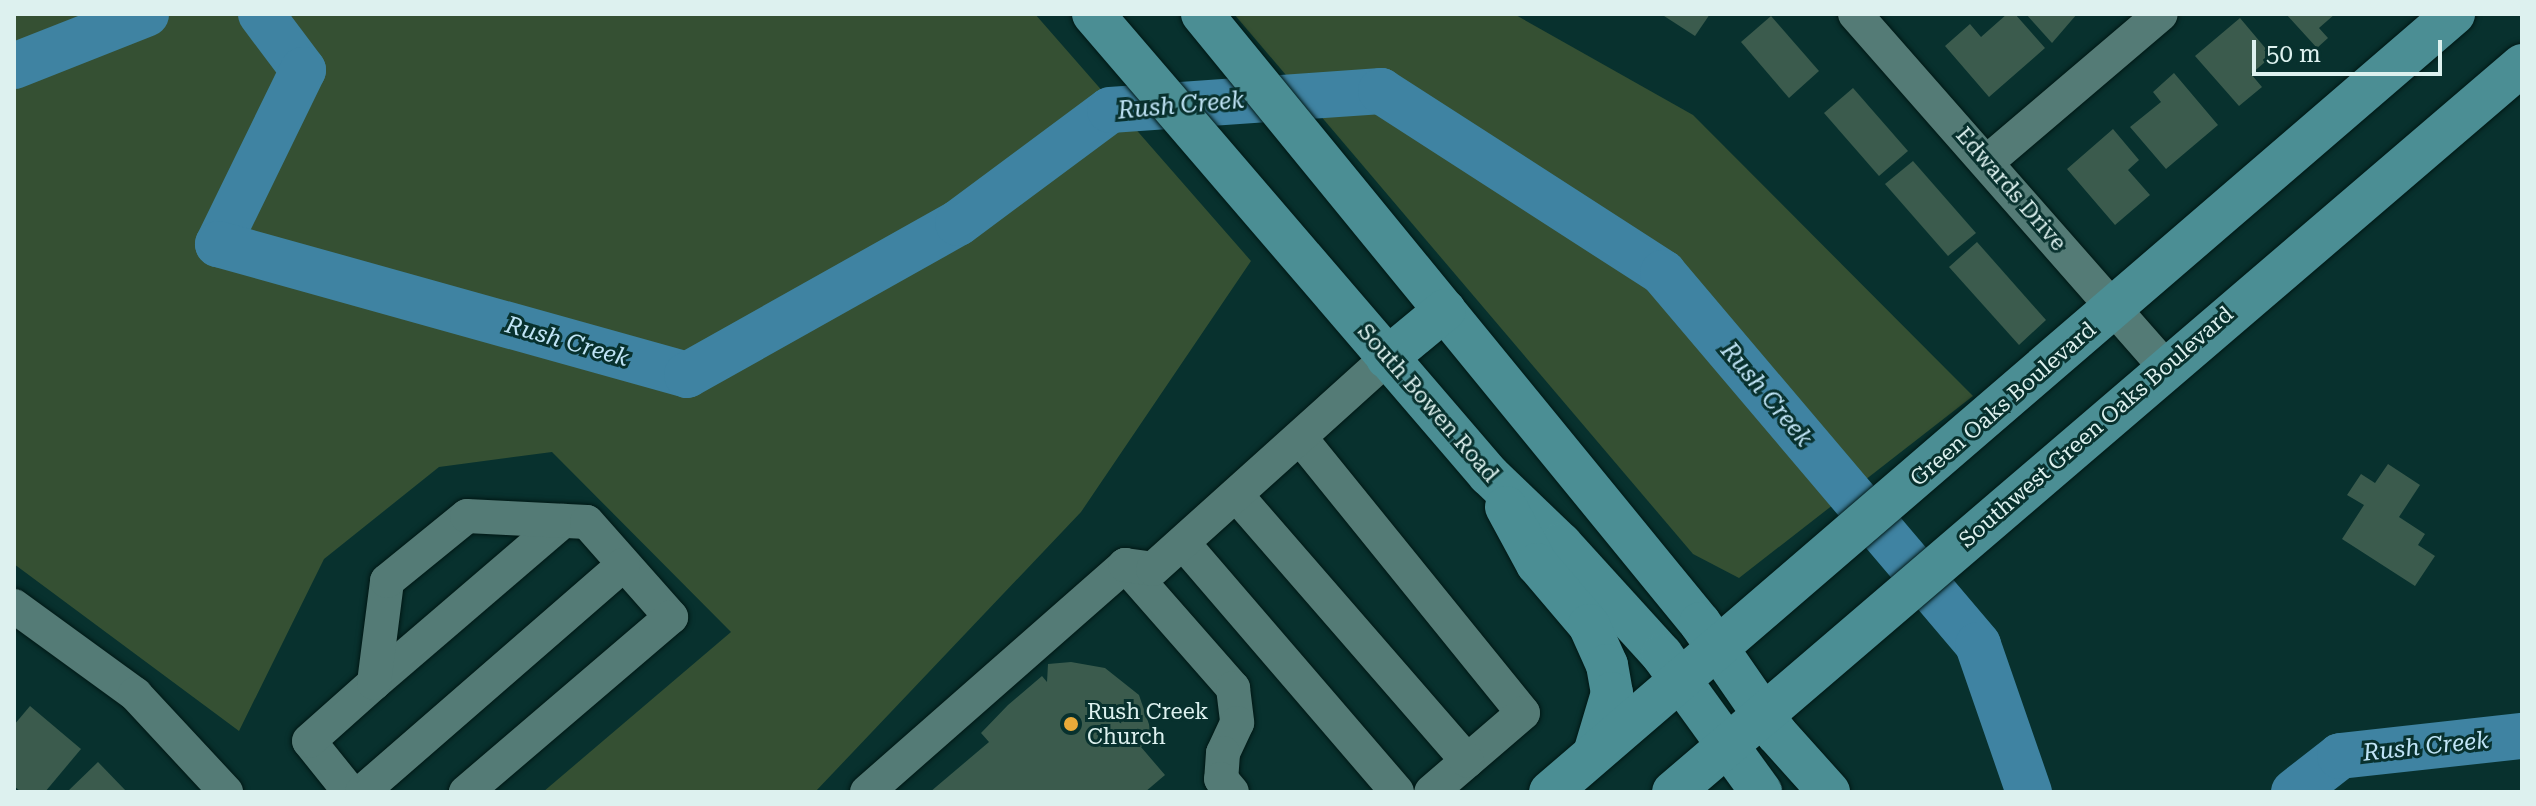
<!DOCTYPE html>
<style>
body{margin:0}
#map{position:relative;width:2536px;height:806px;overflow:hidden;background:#08312e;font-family:"Roboto Serif",serif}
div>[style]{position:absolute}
.green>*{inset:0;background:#355033}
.river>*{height:46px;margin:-23px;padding:0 23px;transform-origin:23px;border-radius:23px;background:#3f83a2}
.building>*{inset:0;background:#3b5b4d}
.roads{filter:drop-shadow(0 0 2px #001815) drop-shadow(0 0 2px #001815)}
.minor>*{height:34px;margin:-17px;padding:0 17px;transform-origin:17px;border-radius:17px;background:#547b76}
.major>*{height:42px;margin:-21px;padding:0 21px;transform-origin:21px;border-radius:21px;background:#4b8e94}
.dots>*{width:22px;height:22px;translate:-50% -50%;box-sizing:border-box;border:4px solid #08312e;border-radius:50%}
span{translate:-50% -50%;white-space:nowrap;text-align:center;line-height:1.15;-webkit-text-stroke:6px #08312e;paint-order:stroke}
.street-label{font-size:22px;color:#ddf1ef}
.poi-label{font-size:22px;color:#ddf1ef}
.left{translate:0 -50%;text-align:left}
.water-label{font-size:24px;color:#c0e4f6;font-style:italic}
.frame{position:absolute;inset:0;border:16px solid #ddf1ef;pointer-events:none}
.scale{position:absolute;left:2252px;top:40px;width:190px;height:36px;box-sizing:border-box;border:4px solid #ddf1ef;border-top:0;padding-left:10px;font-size:24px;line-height:28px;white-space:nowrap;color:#ddf1ef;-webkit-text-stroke:6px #08312e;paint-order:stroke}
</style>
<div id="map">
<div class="green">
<i style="clip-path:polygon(14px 14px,1035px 14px,1251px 261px,1081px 512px,815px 792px,543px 792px,731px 632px,552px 452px,439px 467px,324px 559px,239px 731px,14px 564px)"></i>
<i style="clip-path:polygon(1234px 14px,1514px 14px,1693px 115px,1973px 396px,1739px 578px,1693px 554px)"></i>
</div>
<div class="river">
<i style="left:261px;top:14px;width:70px;rotate:53.1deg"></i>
<i style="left:303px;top:70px;width:194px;rotate:116deg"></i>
<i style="left:218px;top:244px;width:487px;rotate:15.6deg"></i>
<i style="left:687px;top:375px;width:311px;rotate:-29.3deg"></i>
<i style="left:958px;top:223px;width:189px;rotate:-36.6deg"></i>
<i style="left:1110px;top:110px;width:272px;rotate:-4deg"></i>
<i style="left:1381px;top:91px;width:336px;rotate:32.8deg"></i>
<i style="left:1663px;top:273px;width:487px;rotate:49.7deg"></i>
<i style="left:1978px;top:645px;width:156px;rotate:70.9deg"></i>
<i style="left:14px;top:66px;width:142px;rotate:-21.5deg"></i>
<i style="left:2294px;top:792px;width:58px;rotate:-38deg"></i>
<i style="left:2340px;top:756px;width:183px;rotate:-6.3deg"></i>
</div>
<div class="building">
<i style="clip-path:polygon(1661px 14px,1710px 14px,1695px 36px)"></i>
<i style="clip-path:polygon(2007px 14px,2015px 14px,2045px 48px,1989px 97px,1945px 46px,1970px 24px,1981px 37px)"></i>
<i style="clip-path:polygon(2026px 14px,2077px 14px,2052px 43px)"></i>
<i style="clip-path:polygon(2286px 14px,2335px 14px,2319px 28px,2328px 38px,2317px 48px)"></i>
<i style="clip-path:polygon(1771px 16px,1819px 71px,1789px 98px,1741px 42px)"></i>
<i style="clip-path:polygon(2240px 18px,2272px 56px,2251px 74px,2262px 87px,2239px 106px,2195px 56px)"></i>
<i style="clip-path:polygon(2174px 73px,2218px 125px,2166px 169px,2130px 127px,2161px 102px,2153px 92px)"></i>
<i style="clip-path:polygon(1853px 88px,1908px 151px,1879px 176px,1824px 113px)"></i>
<i style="clip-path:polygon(2113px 129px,2139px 160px,2128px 170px,2150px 195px,2115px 225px,2067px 169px)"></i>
<i style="clip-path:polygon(1913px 161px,1976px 233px,1948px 256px,1885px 184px)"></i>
<i style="clip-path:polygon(1977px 242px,2046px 320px,2019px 345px,1949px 267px)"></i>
<i style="clip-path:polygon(2388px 464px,2420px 485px,2399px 517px,2425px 534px,2418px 545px,2435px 556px,2415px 586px,2342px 539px,2364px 505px,2347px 495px,2361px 474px,2375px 483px)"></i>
<i style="clip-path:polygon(1071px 662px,1105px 668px,1139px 695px,1153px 736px,1141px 747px,1165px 775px,1145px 792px,930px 792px,989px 742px,981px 733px,1008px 705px,1042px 676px,1047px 682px,1048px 664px)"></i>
<i style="clip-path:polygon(30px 706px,81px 749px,45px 792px,21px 792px,14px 786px,14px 725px)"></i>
<i style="clip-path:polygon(98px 762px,127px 792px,67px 792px)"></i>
</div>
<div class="roads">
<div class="minor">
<i style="left:1855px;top:14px;width:470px;rotate:48.7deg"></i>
<i style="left:1987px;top:162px;width:228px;rotate:-40.4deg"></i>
<i style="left:1302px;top:440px;width:351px;rotate:51deg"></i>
<i style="left:1523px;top:713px;width:121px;rotate:139.3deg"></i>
<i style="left:1237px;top:496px;width:351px;rotate:49deg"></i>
<i style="left:1183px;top:543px;width:328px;rotate:49.3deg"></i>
<i style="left:1125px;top:565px;width:164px;rotate:48.7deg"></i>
<i style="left:1233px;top:688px;width:35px;rotate:83deg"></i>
<i style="left:1237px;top:723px;width:33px;rotate:115deg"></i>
<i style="left:1223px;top:753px;width:26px;rotate:94deg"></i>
<i style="left:1221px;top:779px;width:17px;rotate:50deg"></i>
<i style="left:14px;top:606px;width:150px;rotate:36deg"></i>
<i style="left:135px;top:694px;width:134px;rotate:47.1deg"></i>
<i style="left:374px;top:683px;width:249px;rotate:-40.6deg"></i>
<i style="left:350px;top:792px;width:65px;rotate:-128.8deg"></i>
<i style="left:309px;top:741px;width:87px;rotate:-41.7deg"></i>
<i style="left:374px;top:683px;width:103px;rotate:-82.7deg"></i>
<i style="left:387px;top:581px;width:103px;rotate:-39.1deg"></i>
<i style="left:467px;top:516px;width:120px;rotate:2.9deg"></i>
<i style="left:587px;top:522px;width:127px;rotate:48.5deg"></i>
<i style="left:671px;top:617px;width:270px;rotate:139.5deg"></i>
<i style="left:362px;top:792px;width:346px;rotate:-41deg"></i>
<i style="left:867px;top:792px;width:344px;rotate:-41.3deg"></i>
<i style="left:1125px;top:565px;width:28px;rotate:8deg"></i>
<i style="left:1153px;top:569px;width:315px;rotate:-42deg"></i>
</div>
<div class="major">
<i style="left:1093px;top:14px;width:608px;rotate:49.34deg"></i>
<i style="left:1489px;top:475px;width:100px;rotate:43.8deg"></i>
<i style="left:1561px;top:544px;width:150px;rotate:47.7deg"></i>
<i style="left:1662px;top:655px;width:169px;rotate:54.1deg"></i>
<i style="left:1202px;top:14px;width:787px;rotate:50.73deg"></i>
<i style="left:1700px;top:623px;width:135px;rotate:55.3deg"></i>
<i style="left:1777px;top:734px;width:78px;rotate:48.1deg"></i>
<i style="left:1387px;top:358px;width:75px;rotate:-39.6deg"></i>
<i style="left:1506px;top:507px;width:65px;rotate:61.5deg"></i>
<i style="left:1537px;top:564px;width:80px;rotate:49.6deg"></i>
<i style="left:1589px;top:625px;width:44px;rotate:65.8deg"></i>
<i style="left:1607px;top:665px;width:28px;rotate:80deg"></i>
<i style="left:1612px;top:693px;width:59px;rotate:106.6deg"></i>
<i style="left:1550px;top:792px;width:1193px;rotate:-40.72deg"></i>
<i style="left:1673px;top:792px;width:1118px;rotate:-40.57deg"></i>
</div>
</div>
<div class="dots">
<i style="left:1071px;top:724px;background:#eaaa39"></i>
</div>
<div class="street-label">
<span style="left:2011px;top:189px;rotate:49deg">Edwards Drive</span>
<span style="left:1428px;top:403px;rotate:49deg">South Bowen Road</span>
<span style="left:2003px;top:404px;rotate:-41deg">Green Oaks Boulevard</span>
<span style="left:2096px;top:427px;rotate:-41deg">Southwest Green Oaks Boulevard</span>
</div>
<div class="poi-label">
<span class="left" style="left:1087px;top:724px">Rush Creek<br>Church</span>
</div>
<div class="water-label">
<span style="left:1181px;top:106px;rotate:-5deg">Rush Creek</span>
<span style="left:567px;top:342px;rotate:16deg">Rush Creek</span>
<span style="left:1766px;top:395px;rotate:50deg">Rush Creek</span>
<span style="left:2426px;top:747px;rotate:-6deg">Rush Creek</span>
</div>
<div class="frame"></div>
<div class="scale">50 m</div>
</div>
